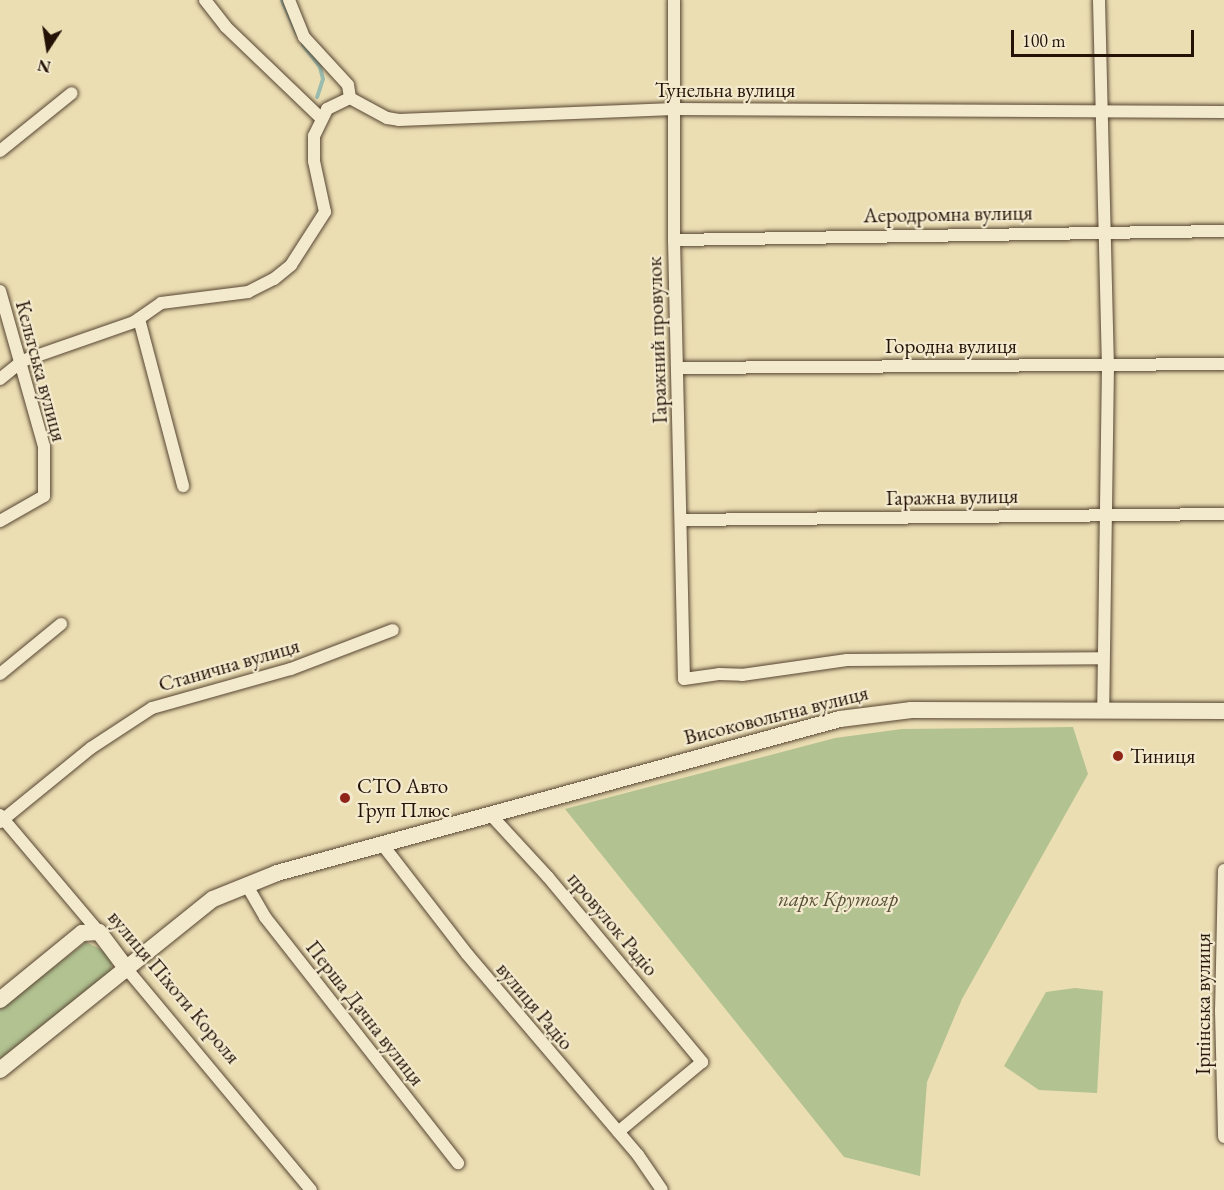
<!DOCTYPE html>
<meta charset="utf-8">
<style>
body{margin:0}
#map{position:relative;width:1224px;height:1190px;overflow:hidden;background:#ecdeb3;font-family:"EB Garamond",serif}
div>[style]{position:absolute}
.green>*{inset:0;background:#b2c291}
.stream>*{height:4px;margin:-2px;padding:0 2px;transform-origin:2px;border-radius:2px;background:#99bcae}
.roads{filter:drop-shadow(0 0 2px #564532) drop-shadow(0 0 2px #564532)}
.minor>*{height:12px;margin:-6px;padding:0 6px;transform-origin:6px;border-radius:6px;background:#f3eace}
.secondary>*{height:16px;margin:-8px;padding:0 8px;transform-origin:8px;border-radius:8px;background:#f3eace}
.dots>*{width:16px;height:16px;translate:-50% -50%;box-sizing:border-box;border:3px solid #f3eace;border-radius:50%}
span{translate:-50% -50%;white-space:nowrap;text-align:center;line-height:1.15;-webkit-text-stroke:4.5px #f3eace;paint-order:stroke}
.street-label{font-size:21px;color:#241207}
.poi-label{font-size:21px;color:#241207}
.left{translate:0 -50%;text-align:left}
.park-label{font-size:21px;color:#565037;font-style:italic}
.north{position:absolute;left:18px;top:18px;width:60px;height:60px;-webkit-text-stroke:4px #f3eace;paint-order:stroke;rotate:192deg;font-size:16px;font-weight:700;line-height:24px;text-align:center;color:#241207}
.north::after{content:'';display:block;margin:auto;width:21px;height:27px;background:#241207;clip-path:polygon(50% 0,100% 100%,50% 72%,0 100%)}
.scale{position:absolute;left:1011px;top:30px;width:183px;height:27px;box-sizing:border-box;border:3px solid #241207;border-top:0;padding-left:8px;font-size:18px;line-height:21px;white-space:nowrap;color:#241207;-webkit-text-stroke:4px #f3eace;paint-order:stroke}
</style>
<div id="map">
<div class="green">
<i style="clip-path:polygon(1073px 727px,1088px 774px,962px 999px,927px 1082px,920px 1176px,844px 1157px,565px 809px,835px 738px,902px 729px)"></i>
<i style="clip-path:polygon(86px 942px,104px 951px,112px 962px,111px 971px,0 1059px,0 1009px)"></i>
<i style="clip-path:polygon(1075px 988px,1103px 991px,1097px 1093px,1039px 1090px,1004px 1066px,1046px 992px)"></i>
</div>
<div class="stream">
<i style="left:282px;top:0;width:36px;rotate:66deg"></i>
<i style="left:303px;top:45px;width:28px;rotate:52deg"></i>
<i style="left:320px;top:67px;width:12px;rotate:76deg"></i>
<i style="left:323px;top:79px;width:19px;rotate:108deg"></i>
</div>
<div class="roads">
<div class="minor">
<i style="left:205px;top:0;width:34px;rotate:52deg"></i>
<i style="left:226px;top:27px;width:130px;rotate:43.8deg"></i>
<i style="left:289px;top:0;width:40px;rotate:68deg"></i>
<i style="left:304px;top:37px;width:65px;rotate:47.5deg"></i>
<i style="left:348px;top:85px;width:13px;rotate:81deg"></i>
<i style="left:674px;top:0;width:240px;rotate:90deg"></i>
<i style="left:674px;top:240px;width:439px;rotate:88.7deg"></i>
<i style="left:684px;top:679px;width:35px;rotate:-8deg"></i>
<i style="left:719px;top:674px;width:23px;rotate:2deg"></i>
<i style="left:742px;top:675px;width:106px;rotate:-8.1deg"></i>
<i style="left:847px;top:660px;width:256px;rotate:-0.4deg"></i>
<i style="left:1099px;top:0;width:365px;rotate:88.6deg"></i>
<i style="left:1108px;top:365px;width:345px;rotate:90.8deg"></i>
<i style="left:350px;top:98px;width:42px;rotate:28.4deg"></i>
<i style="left:387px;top:118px;width:12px;rotate:9deg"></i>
<i style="left:399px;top:120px;width:275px;rotate:-2.3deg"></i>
<i style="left:674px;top:109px;width:550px;rotate:0.31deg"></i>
<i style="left:0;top:151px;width:92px;rotate:-38.9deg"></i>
<i style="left:674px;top:240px;width:550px;rotate:-0.94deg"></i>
<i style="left:0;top:291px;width:161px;rotate:74.2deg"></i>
<i style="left:44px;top:446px;width:50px;rotate:90deg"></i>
<i style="left:44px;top:496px;width:51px;rotate:150.4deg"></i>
<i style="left:139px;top:319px;width:173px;rotate:75.2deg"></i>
<i style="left:679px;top:368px;width:545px;rotate:-0.42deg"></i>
<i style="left:0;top:379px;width:28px;rotate:-39deg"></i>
<i style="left:22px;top:361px;width:119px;rotate:-19.2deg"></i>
<i style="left:134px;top:322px;width:33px;rotate:-35deg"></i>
<i style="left:161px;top:303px;width:88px;rotate:-7.2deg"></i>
<i style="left:248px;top:292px;width:29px;rotate:-27deg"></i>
<i style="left:274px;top:279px;width:22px;rotate:-39deg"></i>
<i style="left:291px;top:265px;width:63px;rotate:-57.3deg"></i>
<i style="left:325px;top:212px;width:52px;rotate:-102.2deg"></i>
<i style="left:314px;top:161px;width:25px;rotate:-90deg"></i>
<i style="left:314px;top:136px;width:30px;rotate:-64deg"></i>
<i style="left:327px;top:109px;width:25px;rotate:-26deg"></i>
<i style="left:681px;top:520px;width:543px;rotate:-0.63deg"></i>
<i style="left:0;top:674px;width:79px;rotate:-39.3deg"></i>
<i style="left:490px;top:814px;width:86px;rotate:47.4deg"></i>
<i style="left:548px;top:877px;width:241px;rotate:50.2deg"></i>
<i style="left:702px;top:1062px;width:109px;rotate:140.2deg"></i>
<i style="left:0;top:815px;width:153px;rotate:49.8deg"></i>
<i style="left:0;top:822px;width:117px;rotate:-39.1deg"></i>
<i style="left:91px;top:748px;width:73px;rotate:-33.3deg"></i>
<i style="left:152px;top:708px;width:144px;rotate:-15.7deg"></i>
<i style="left:291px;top:669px;width:109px;rotate:-20.9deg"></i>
<i style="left:382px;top:844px;width:139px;rotate:52.3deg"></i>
<i style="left:467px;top:954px;width:264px;rotate:49.6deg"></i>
<i style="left:638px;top:1155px;width:42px;rotate:55.6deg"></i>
<i style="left:1224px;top:870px;width:140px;rotate:91.2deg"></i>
<i style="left:1221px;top:1010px;width:127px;rotate:88.6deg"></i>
<i style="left:246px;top:884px;width:38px;rotate:60deg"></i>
<i style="left:265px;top:917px;width:313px;rotate:51.9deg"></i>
<i style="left:126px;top:968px;width:289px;rotate:50.2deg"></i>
</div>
<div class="secondary">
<i style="left:0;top:1000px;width:106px;rotate:-39.3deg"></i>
<i style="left:82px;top:933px;width:17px;rotate:-3deg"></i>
<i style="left:99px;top:932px;width:45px;rotate:53.1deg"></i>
<i style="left:0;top:1070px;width:273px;rotate:-38.8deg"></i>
<i style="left:213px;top:899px;width:69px;rotate:-22.1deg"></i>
<i style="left:277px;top:873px;width:584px;rotate:-15.3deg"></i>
<i style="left:840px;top:719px;width:72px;rotate:-7.2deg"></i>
<i style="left:911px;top:710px;width:313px;rotate:0.2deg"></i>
</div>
</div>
<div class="dots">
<i style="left:1118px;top:756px;background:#8f2418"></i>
<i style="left:345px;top:798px;background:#8f2418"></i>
</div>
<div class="street-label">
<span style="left:725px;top:90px">Тунельна вулиця</span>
<span style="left:948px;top:214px;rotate:-1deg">Аеродромна вулиця</span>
<span style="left:657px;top:340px;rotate:-92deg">Гаражний провулок</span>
<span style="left:951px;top:346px">Городна вулиця</span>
<span style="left:41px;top:371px;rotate:75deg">Кельтська вулиця</span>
<span style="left:952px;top:497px;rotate:-1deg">Гаражна вулиця</span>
<span style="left:229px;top:665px;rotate:-16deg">Станична вулиця</span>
<span style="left:776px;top:715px;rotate:-14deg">Високовольтна вулиця</span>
<span style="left:613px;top:924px;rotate:50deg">провулок Радіо</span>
<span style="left:174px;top:987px;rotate:50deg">вулиця Піхоти Короля</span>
<span style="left:1203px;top:1004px;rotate:-90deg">Ірпінська вулиця</span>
<span style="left:535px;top:1006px;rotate:50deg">вулиця Радіо</span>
<span style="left:365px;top:1013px;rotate:52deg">Перша Дачна вулиця</span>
</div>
<div class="poi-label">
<span class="left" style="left:1130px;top:756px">Тиниця</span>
<span class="left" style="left:357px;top:798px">СТО Авто<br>Груп Плюс</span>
</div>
<div class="park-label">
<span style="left:838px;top:899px">парк Крутояр</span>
</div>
<div class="north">N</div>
<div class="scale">100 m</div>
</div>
